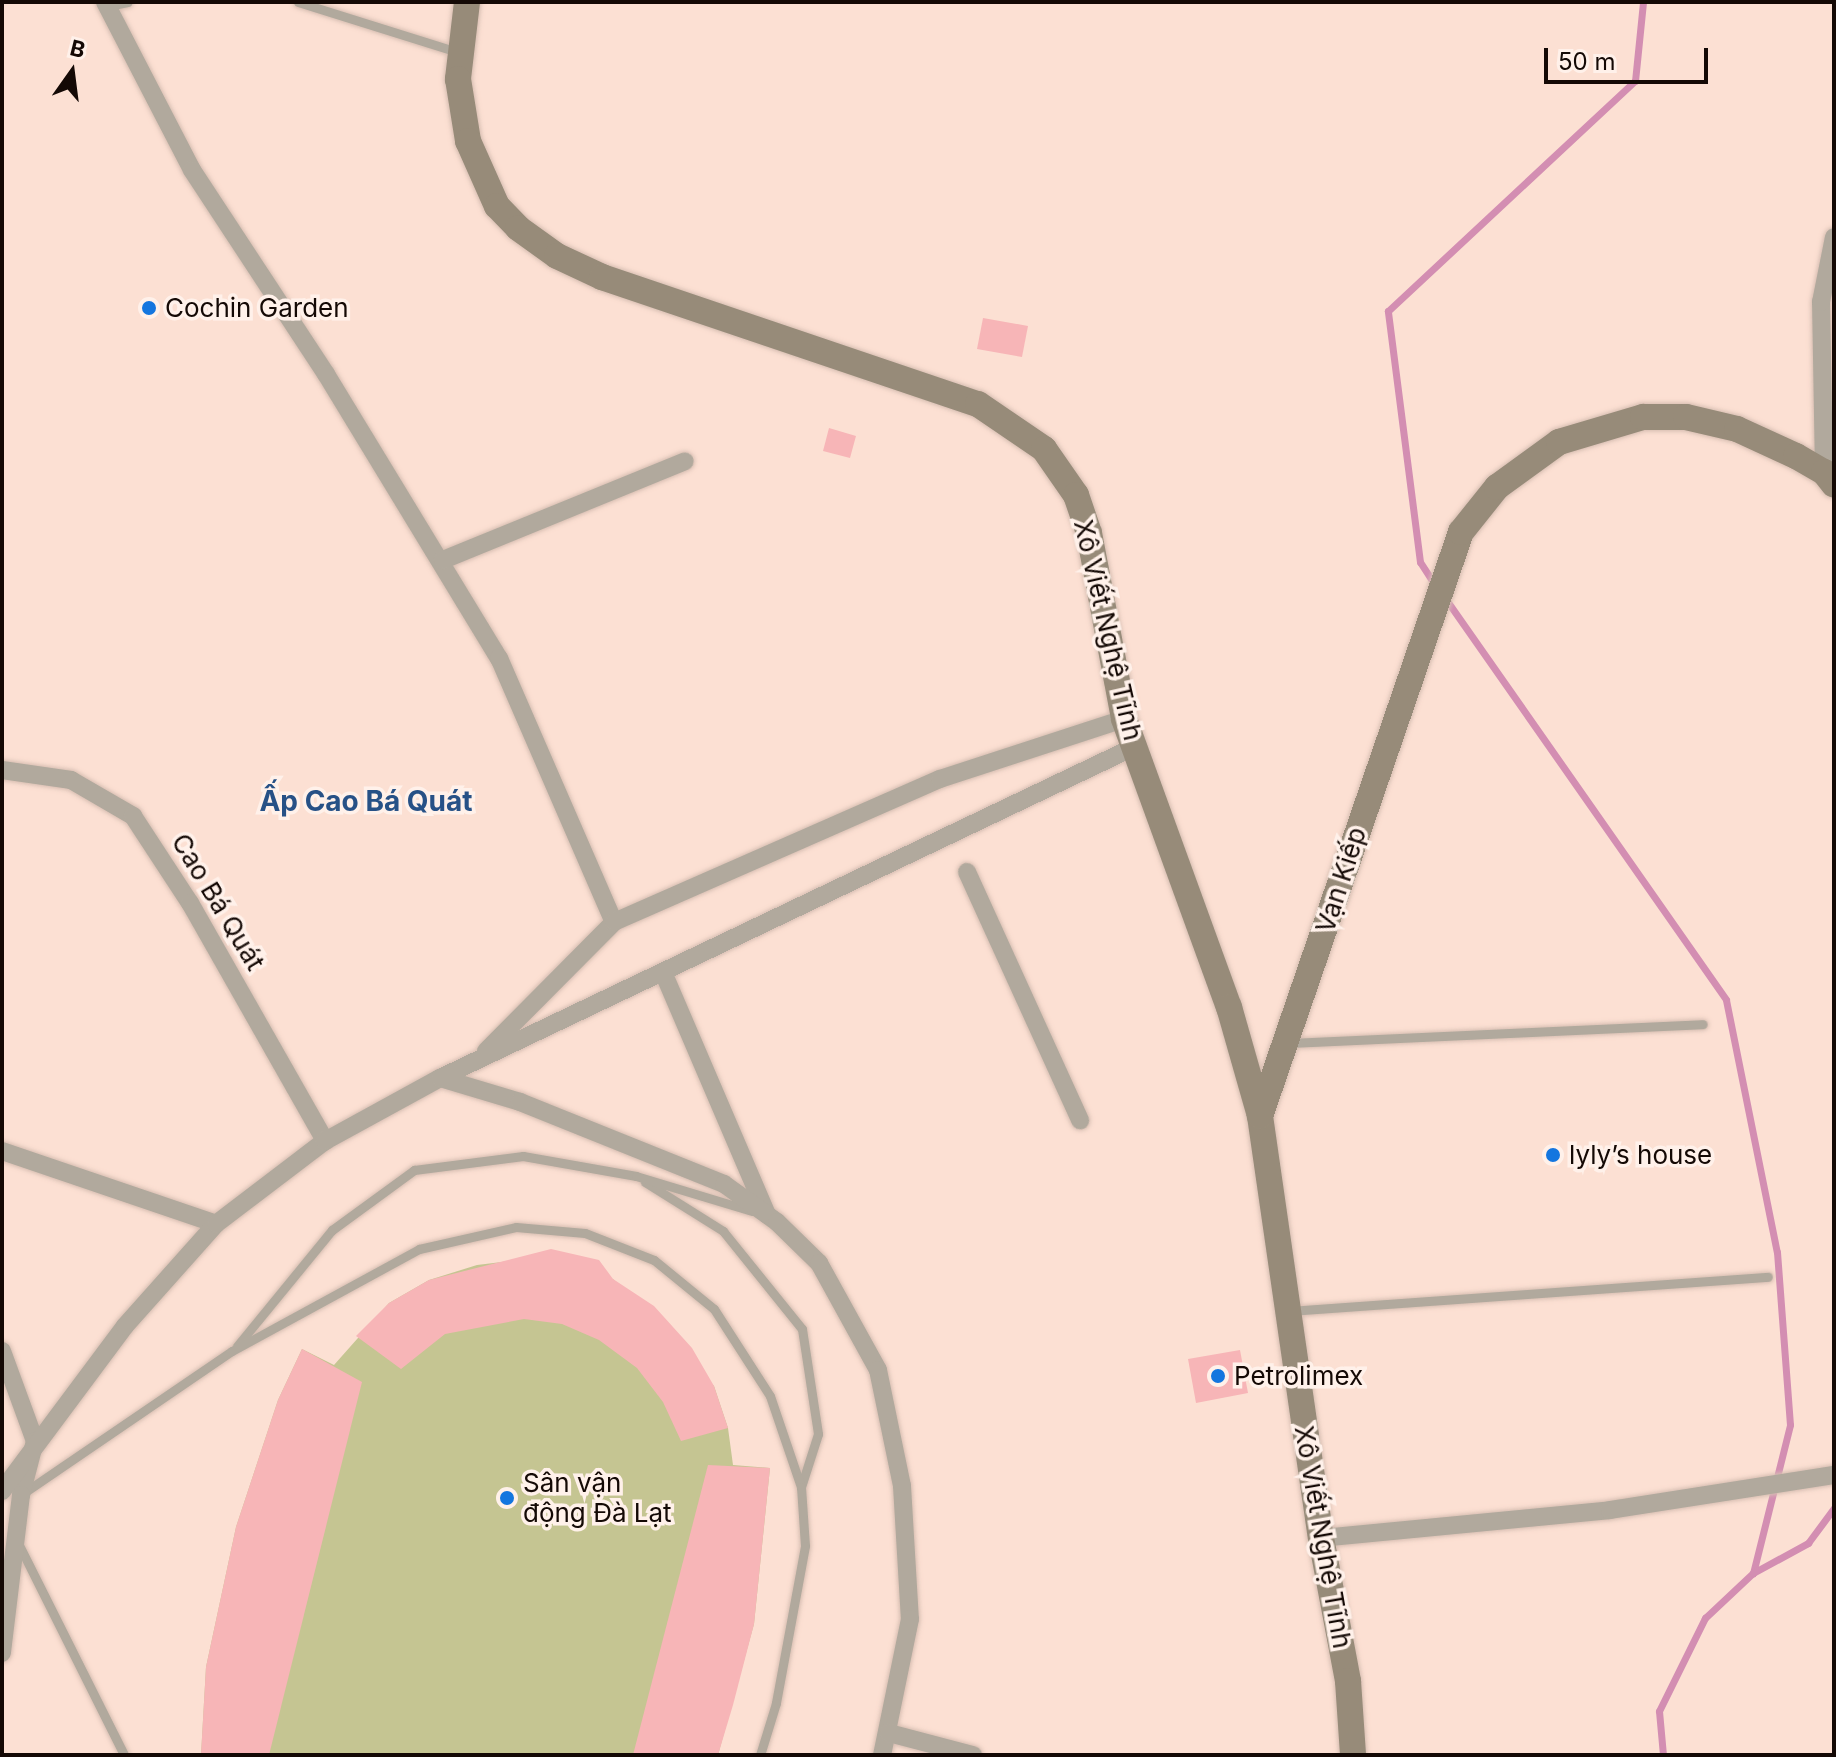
<!DOCTYPE html>
<meta charset="utf-8">
<style>
body{margin:0}
#map{position:relative;width:1836px;height:1757px;overflow:hidden;background:#fce0d3;font-family:Inter,sans-serif}
div>[style]{position:absolute}
.green>*{inset:0;background:#c5c592}
.stream>*{height:7px;margin:-3.5px;padding:0 3.5px;transform-origin:3.5px;border-radius:3.5px;background:#d38eb2}
.building>*{inset:0;background:#f7b5b7}
.roads{filter:drop-shadow(0 0 2px #d7beb2) drop-shadow(0 0 2px #d7beb2)}
.lane>*{height:9px;margin:-4.5px;padding:0 4.5px;transform-origin:4.5px;border-radius:4.5px;background:#b1a99d}
.street>*{height:18px;margin:-9px;padding:0 9px;transform-origin:9px;border-radius:9px;background:#b1a99d}
.secondary>*{height:26px;margin:-13px;padding:0 13px;transform-origin:13px;border-radius:13px;background:#978b79}
.dots>*{width:22px;height:22px;translate:-50% -50%;box-sizing:border-box;border:4px solid #fff1ea;border-radius:50%}
span{translate:-50% -50%;white-space:nowrap;text-align:center;line-height:1.15;-webkit-text-stroke:7px #fff1ea;paint-order:stroke}
.poi-label{font-size:26px;color:#140905}
.left{translate:0 -50%;text-align:left}
.street-label{font-size:26px;color:#140905}
.neighbourhood-label{font-size:28px;color:#275186;font-weight:700}
.frame{position:absolute;inset:0;border:4px solid #140905;pointer-events:none}
.north{position:absolute;left:32px;top:32px;width:80px;height:80px;-webkit-text-stroke:6px #fff1ea;paint-order:stroke;rotate:14deg;font-size:22px;font-weight:700;line-height:32px;text-align:center;color:#140905}
.north::after{content:'';display:block;margin:auto;width:28px;height:36px;background:#140905;clip-path:polygon(50% 0,100% 100%,50% 72%,0 100%)}
.scale{position:absolute;left:1544px;top:48px;width:164px;height:36px;box-sizing:border-box;border:4px solid #140905;border-top:0;padding-left:10px;font-size:24px;line-height:28px;white-space:nowrap;color:#140905;-webkit-text-stroke:6px #fff1ea;paint-order:stroke}
</style>
<div id="map">
<div class="green">
<i style="clip-path:polygon(525px 1259px,613px 1279px,714px 1386px,728px 1428px,733px 1465px,770px 1468px,754px 1624px,718px 1755px,201px 1755px,206px 1667px,236px 1527px,278px 1400px,302px 1349px,334px 1365px,389px 1303px,429px 1280px,477px 1265px)"></i>
</div>
<div class="stream">
<i style="left:1435px;top:585px;width:27px;rotate:-123deg"></i>
<i style="left:1420px;top:562px;width:253px;rotate:-97.3deg"></i>
<i style="left:1388px;top:311px;width:338px;rotate:-43deg"></i>
<i style="left:1635px;top:81px;width:79px;rotate:-84.2deg"></i>
<i style="left:1445px;top:598px;width:490px;rotate:55deg"></i>
<i style="left:1726px;top:1000px;width:257px;rotate:78.6deg"></i>
<i style="left:1777px;top:1252px;width:173px;rotate:85.7deg"></i>
<i style="left:1790px;top:1425px;width:153px;rotate:104deg"></i>
<i style="left:1663px;top:1755px;width:44px;rotate:-95.2deg"></i>
<i style="left:1659px;top:1711px;width:104px;rotate:-63.7deg"></i>
<i style="left:1705px;top:1618px;width:66px;rotate:-43.2deg"></i>
<i style="left:1753px;top:1573px;width:63px;rotate:-28.6deg"></i>
<i style="left:1808px;top:1543px;width:44px;rotate:-53.4deg"></i>
</div>
<div class="building">
<i style="clip-path:polygon(983px 318px,1028px 326px,1022px 357px,977px 349px)"></i>
<i style="clip-path:polygon(829px 428px,856px 436px,850px 458px,823px 451px)"></i>
<i style="clip-path:polygon(551px 1249px,599px 1260px,613px 1279px,654px 1306px,692px 1348px,714px 1386px,728px 1428px,681px 1441px,663px 1402px,637px 1368px,599px 1340px,562px 1324px,524px 1319px,445px 1334px,401px 1369px,356px 1336px,389px 1303px,429px 1280px)"></i>
<i style="clip-path:polygon(302px 1349px,362px 1382px,269px 1755px,201px 1755px,206px 1667px,236px 1527px,278px 1400px)"></i>
<i style="clip-path:polygon(1240px 1350px,1248px 1393px,1196px 1403px,1188px 1359px)"></i>
<i style="clip-path:polygon(708px 1465px,770px 1468px,754px 1624px,733px 1705px,718px 1755px,633px 1755px)"></i>
</div>
<div class="roads">
<div class="lane">
<i style="left:298px;top:2px;width:168px;rotate:17.4deg"></i>
<i style="left:108px;top:6px;width:20px;rotate:-11deg"></i>
<i style="left:1289px;top:1043px;width:414px;rotate:-2.6deg"></i>
<i style="left:645px;top:1182px;width:92px;rotate:32.1deg"></i>
<i style="left:723px;top:1231px;width:126px;rotate:51.1deg"></i>
<i style="left:802px;top:1329px;width:106px;rotate:81.3deg"></i>
<i style="left:818px;top:1434px;width:56px;rotate:107.8deg"></i>
<i style="left:1290px;top:1311px;width:479px;rotate:-4.1deg"></i>
<i style="left:237px;top:1346px;width:150px;rotate:-50.7deg"></i>
<i style="left:332px;top:1230px;width:102px;rotate:-36.2deg"></i>
<i style="left:414px;top:1170px;width:110px;rotate:-7.3deg"></i>
<i style="left:523px;top:1156px;width:115px;rotate:10deg"></i>
<i style="left:636px;top:1176px;width:121px;rotate:16.8deg"></i>
<i style="left:25px;top:1492px;width:250px;rotate:-34.3deg"></i>
<i style="left:232px;top:1351px;width:213px;rotate:-28.6deg"></i>
<i style="left:419px;top:1249px;width:99px;rotate:-12.8deg"></i>
<i style="left:516px;top:1227px;width:69px;rotate:5deg"></i>
<i style="left:585px;top:1233px;width:74px;rotate:21.4deg"></i>
<i style="left:654px;top:1260px;width:77px;rotate:39.2deg"></i>
<i style="left:714px;top:1309px;width:103px;rotate:57.2deg"></i>
<i style="left:770px;top:1396px;width:96px;rotate:71.2deg"></i>
<i style="left:801px;top:1487px;width:59px;rotate:86.1deg"></i>
<i style="left:805px;top:1546px;width:160px;rotate:100.5deg"></i>
<i style="left:776px;top:1703px;width:54px;rotate:107.1deg"></i>
<i style="left:19px;top:1545px;width:235px;rotate:63.4deg"></i>
</div>
<div class="street">
<i style="left:105px;top:2px;width:189px;rotate:62.6deg"></i>
<i style="left:192px;top:170px;width:244px;rotate:56.7deg"></i>
<i style="left:326px;top:374px;width:333px;rotate:58.7deg"></i>
<i style="left:499px;top:658px;width:288px;rotate:66.5deg"></i>
<i style="left:1824px;top:472px;width:170px;rotate:-91deg"></i>
<i style="left:1821px;top:302px;width:66px;rotate:-78.7deg"></i>
<i style="left:443px;top:560px;width:261px;rotate:-22.2deg"></i>
<i style="left:2px;top:770px;width:70px;rotate:8.2deg"></i>
<i style="left:71px;top:780px;width:72px;rotate:30.1deg"></i>
<i style="left:133px;top:816px;width:104px;rotate:56.8deg"></i>
<i style="left:190px;top:903px;width:274px;rotate:60.4deg"></i>
<i style="left:967px;top:872px;width:273px;rotate:65.5deg"></i>
<i style="left:663px;top:972px;width:264px;rotate:66.8deg"></i>
<i style="left:486px;top:1051px;width:182px;rotate:-45.2deg"></i>
<i style="left:614px;top:922px;width:356px;rotate:-23.7deg"></i>
<i style="left:940px;top:779px;width:194px;rotate:-18.1deg"></i>
<i style="left:440px;top:1078px;width:84px;rotate:16.7deg"></i>
<i style="left:520px;top:1102px;width:220px;rotate:21.9deg"></i>
<i style="left:724px;top:1184px;width:65px;rotate:35.6deg"></i>
<i style="left:777px;top:1222px;width:59px;rotate:44.3deg"></i>
<i style="left:819px;top:1263px;width:122px;rotate:61.1deg"></i>
<i style="left:878px;top:1370px;width:118px;rotate:78.3deg"></i>
<i style="left:902px;top:1486px;width:133px;rotate:86.6deg"></i>
<i style="left:910px;top:1619px;width:139px;rotate:101.6deg"></i>
<i style="left:2px;top:1151px;width:226px;rotate:18.8deg"></i>
<i style="left:2px;top:1351px;width:96px;rotate:69.9deg"></i>
<i style="left:35px;top:1441px;width:56px;rotate:104.5deg"></i>
<i style="left:21px;top:1495px;width:159px;rotate:96.9deg"></i>
<i style="left:2px;top:1491px;width:206px;rotate:-53.3deg"></i>
<i style="left:125px;top:1326px;width:137px;rotate:-48.3deg"></i>
<i style="left:216px;top:1224px;width:137px;rotate:-37.3deg"></i>
<i style="left:325px;top:1141px;width:131px;rotate:-28.7deg"></i>
<i style="left:440px;top:1078px;width:769px;rotate:-25.5deg"></i>
<i style="left:1321px;top:1538px;width:290px;rotate:-5.5deg"></i>
<i style="left:1610px;top:1510px;width:227px;rotate:-8.9deg"></i>
<i style="left:889px;top:1733px;width:87px;rotate:14.7deg"></i>
</div>
<div class="secondary">
<i style="left:467px;top:2px;width:78px;rotate:96.7deg"></i>
<i style="left:458px;top:79px;width:63px;rotate:80.8deg"></i>
<i style="left:468px;top:141px;width:71px;rotate:66deg"></i>
<i style="left:497px;top:206px;width:30px;rotate:46deg"></i>
<i style="left:518px;top:228px;width:48px;rotate:35.7deg"></i>
<i style="left:557px;top:256px;width:50px;rotate:25deg"></i>
<i style="left:602px;top:277px;width:397px;rotate:18.7deg"></i>
<i style="left:978px;top:404px;width:80px;rotate:34.3deg"></i>
<i style="left:1044px;top:449px;width:56px;rotate:55.2deg"></i>
<i style="left:1076px;top:495px;width:40px;rotate:71.1deg"></i>
<i style="left:1089px;top:533px;width:189px;rotate:79.3deg"></i>
<i style="left:1124px;top:719px;width:307px;rotate:70deg"></i>
<i style="left:1229px;top:1007px;width:113px;rotate:74.1deg"></i>
<i style="left:1260px;top:1116px;width:426px;rotate:81.8deg"></i>
<i style="left:1321px;top:1538px;width:146px;rotate:79.3deg"></i>
<i style="left:1348px;top:1681px;width:74px;rotate:86.1deg"></i>
<i style="left:1260px;top:1116px;width:618px;rotate:-71.01deg"></i>
<i style="left:1461px;top:532px;width:58px;rotate:-51.3deg"></i>
<i style="left:1497px;top:487px;width:77px;rotate:-36deg"></i>
<i style="left:1559px;top:442px;width:88px;rotate:-16.6deg"></i>
<i style="left:1643px;top:417px;width:43px"></i>
<i style="left:1686px;top:417px;width:52px;rotate:13.2deg"></i>
<i style="left:1737px;top:429px;width:65px;rotate:24.6deg"></i>
<i style="left:1796px;top:456px;width:32px;rotate:30deg"></i>
<i style="left:1824px;top:472px;width:16px;rotate:52deg"></i>
</div>
</div>
<div class="dots">
<i style="left:149px;top:308px;background:#1476df"></i>
<i style="left:1553px;top:1155px;background:#1476df"></i>
<i style="left:1218px;top:1376px;background:#1476df"></i>
<i style="left:507px;top:1498px;background:#1476df"></i>
</div>
<div class="poi-label">
<span class="left" style="left:165px;top:308px">Cochin Garden</span>
<span class="left" style="left:1569px;top:1155px">lyly’s house</span>
<span class="left" style="left:1234px;top:1376px">Petrolimex</span>
<span class="left" style="left:523px;top:1498px">Sân vận<br>động Đà Lạt</span>
</div>
<div class="street-label">
<span style="left:1108px;top:630px;rotate:77deg">Xô Viết Nghệ Tĩnh</span>
<span style="left:1341px;top:880px;rotate:-72deg">Vạn Kiếp</span>
<span style="left:218px;top:902px;rotate:59deg">Cao Bá Quát</span>
<span style="left:1323px;top:1537px;rotate:80deg">Xô Viết Nghệ Tĩnh</span>
</div>
<div class="neighbourhood-label">
<span style="left:366px;top:801px">Ấp Cao Bá Quát</span>
</div>
<div class="frame"></div>
<div class="north">B</div>
<div class="scale">50 m</div>
</div>
